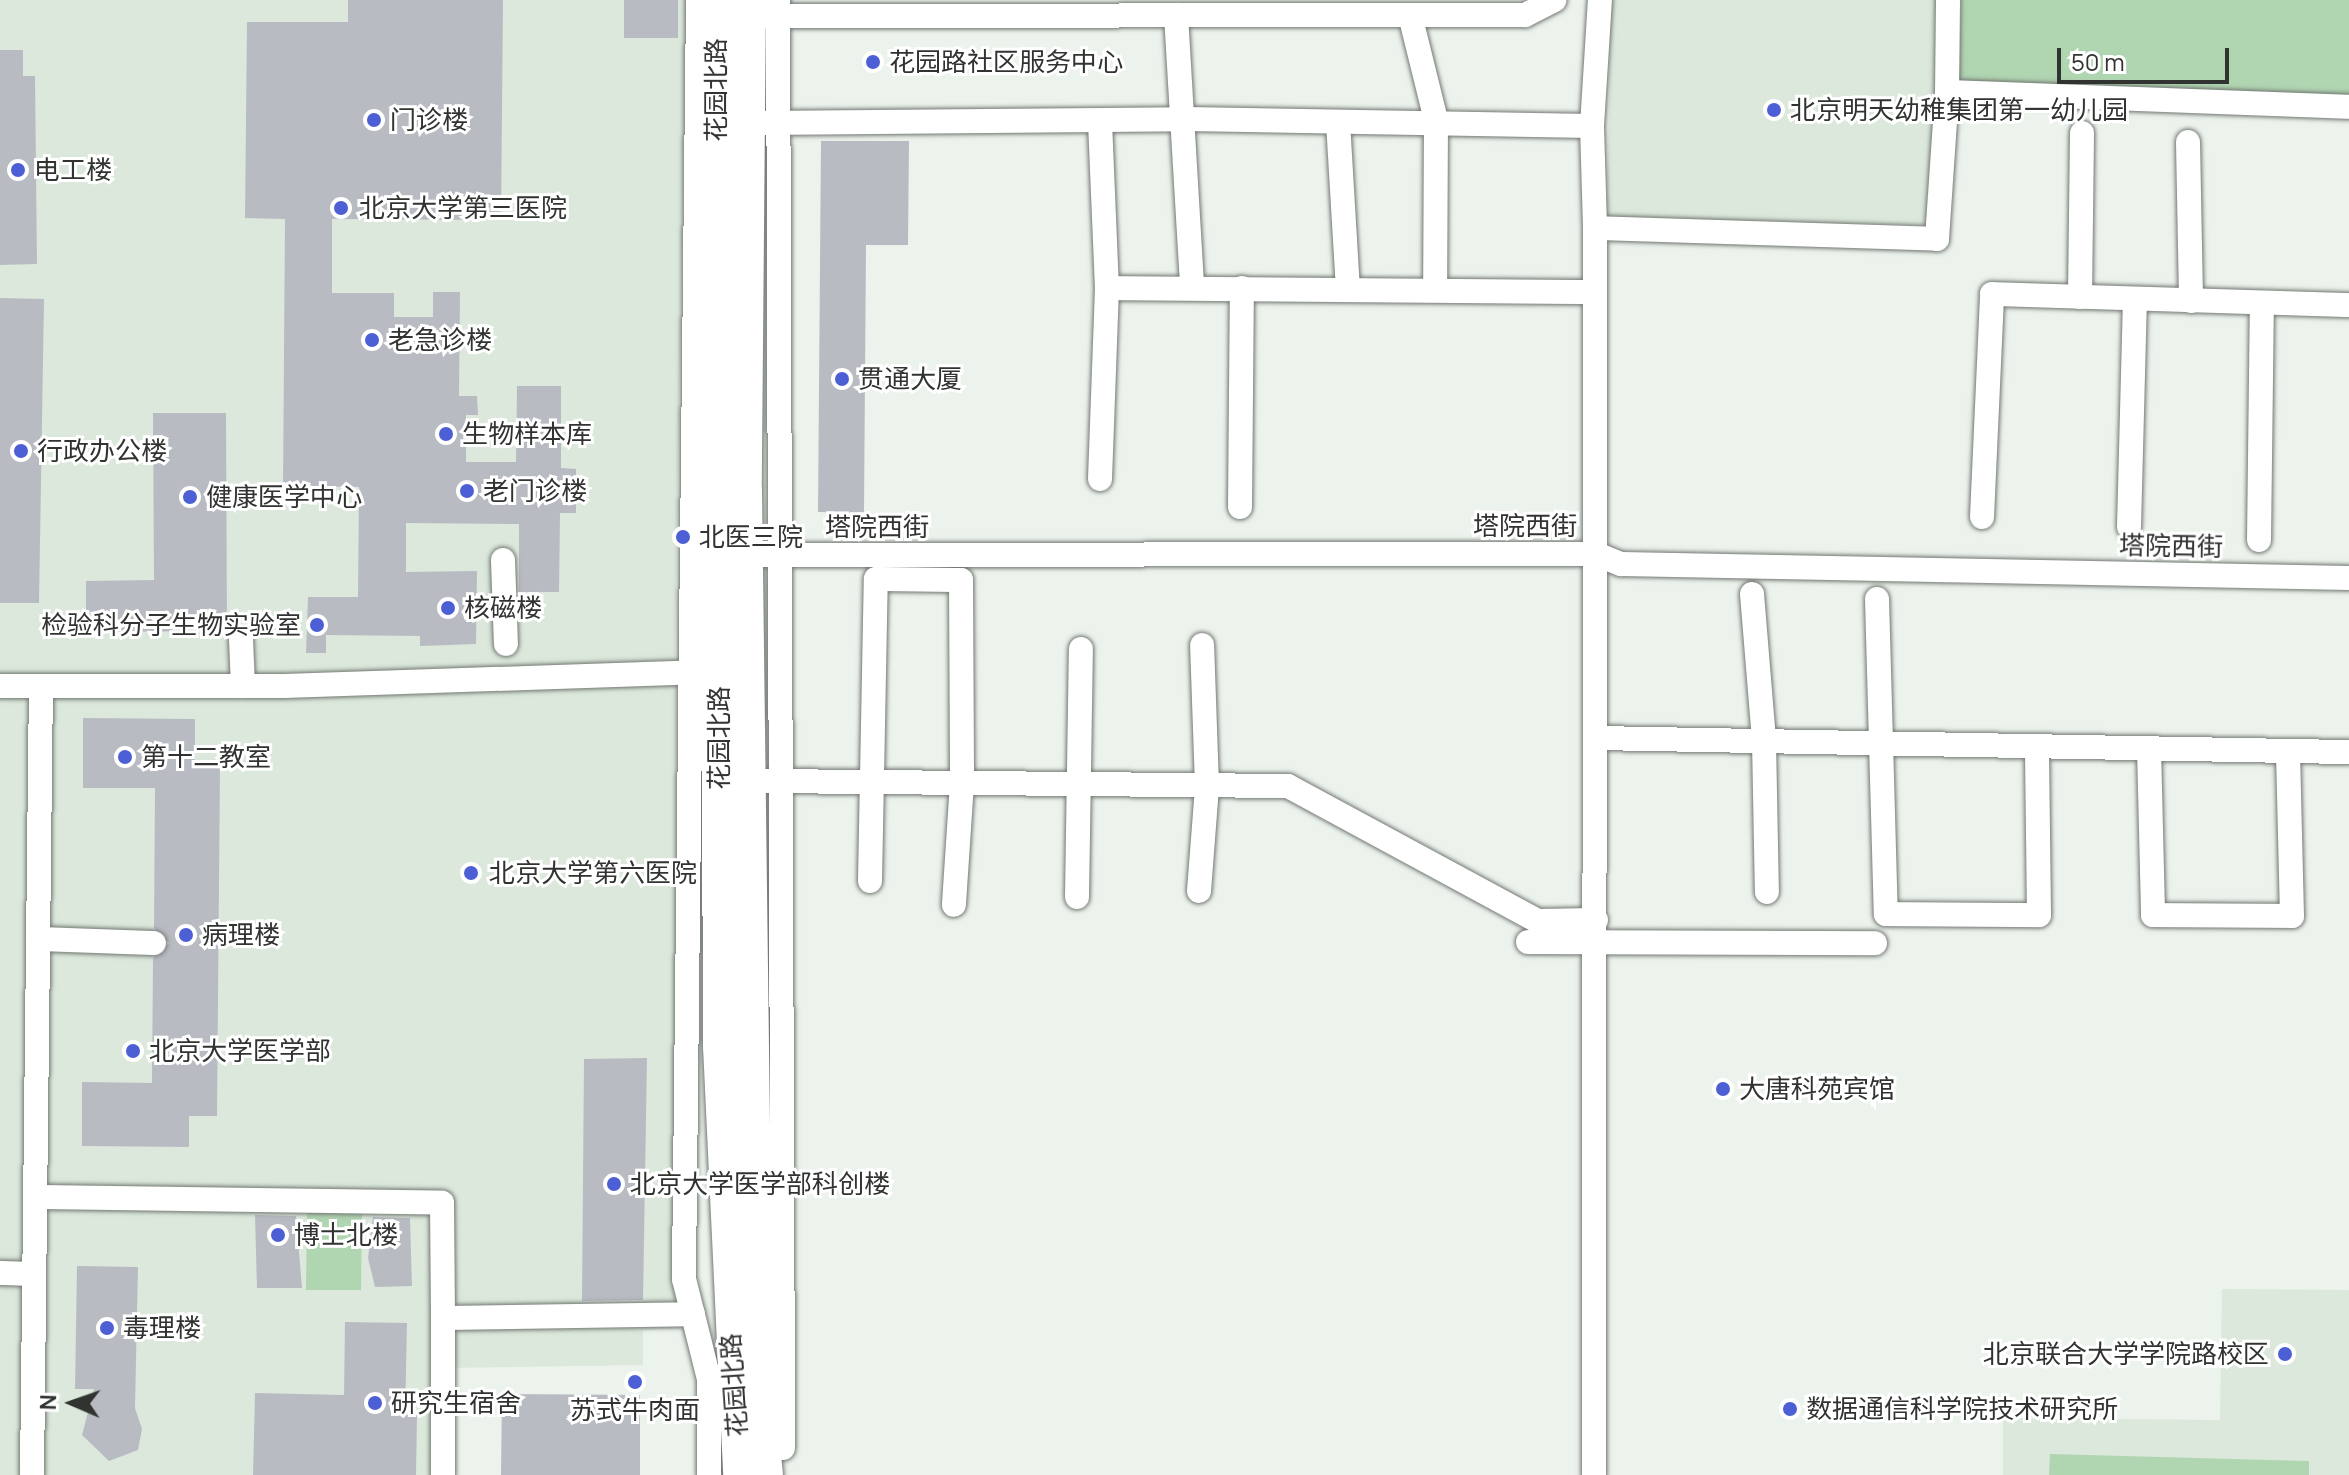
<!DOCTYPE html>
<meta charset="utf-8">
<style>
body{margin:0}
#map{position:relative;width:2349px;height:1475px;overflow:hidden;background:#ecf2ec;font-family:Manrope,"Noto Sans SC",sans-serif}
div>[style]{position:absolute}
.built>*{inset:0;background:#dbe8db}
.green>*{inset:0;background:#b0d5b1}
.building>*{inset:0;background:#b9bbc3}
.roads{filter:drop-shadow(0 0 2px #737873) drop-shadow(0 0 2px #737873)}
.street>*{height:24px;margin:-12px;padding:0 12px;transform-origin:12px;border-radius:12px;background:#fff}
.secondary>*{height:34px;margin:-17px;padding:0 17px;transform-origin:17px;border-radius:17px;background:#fff}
.dots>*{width:22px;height:22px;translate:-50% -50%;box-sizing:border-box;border:4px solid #fff;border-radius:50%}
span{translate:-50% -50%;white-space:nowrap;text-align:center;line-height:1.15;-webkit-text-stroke:6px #fff;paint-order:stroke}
.poi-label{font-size:26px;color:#313331}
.left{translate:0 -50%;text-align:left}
.right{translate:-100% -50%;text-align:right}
.street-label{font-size:26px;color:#313331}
.north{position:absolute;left:32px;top:1363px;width:80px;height:80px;-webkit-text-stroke:6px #fff;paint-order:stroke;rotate:272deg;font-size:22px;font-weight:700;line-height:32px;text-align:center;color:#313331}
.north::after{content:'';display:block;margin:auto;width:28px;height:36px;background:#313331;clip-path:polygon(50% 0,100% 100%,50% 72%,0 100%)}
.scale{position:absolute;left:2057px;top:48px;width:172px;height:36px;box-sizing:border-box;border:4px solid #313331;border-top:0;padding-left:10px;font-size:24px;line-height:28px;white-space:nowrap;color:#313331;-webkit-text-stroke:6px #fff;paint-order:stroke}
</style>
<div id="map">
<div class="built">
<i style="clip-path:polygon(0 0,686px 0,675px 644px,680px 1329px,643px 1330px,643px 1365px,444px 1368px,444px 1475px,0 1475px)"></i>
<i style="clip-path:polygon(1611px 0,1941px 0,1938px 225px,1607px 219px)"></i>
<i style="clip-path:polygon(2222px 1289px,2349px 1290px,2349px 1475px,2003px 1475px,2003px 1418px,2220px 1420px)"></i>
</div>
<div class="green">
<i style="clip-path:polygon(1961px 0,2349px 0,2349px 116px,1958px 107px)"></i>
<i style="clip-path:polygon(307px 1211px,362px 1211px,361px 1290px,306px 1290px)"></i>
<i style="clip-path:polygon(2050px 1454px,2309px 1461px,2309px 1475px,2049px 1475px)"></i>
</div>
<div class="building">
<i style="clip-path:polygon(348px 0,503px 0,501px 220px,332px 219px,332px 293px,394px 293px,394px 317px,433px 317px,433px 292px,460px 292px,459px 396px,477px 396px,478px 415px,466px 415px,466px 462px,516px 462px,517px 386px,561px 386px,561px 468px,576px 469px,576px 513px,560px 513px,559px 592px,519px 592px,519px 524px,406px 523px,406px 572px,477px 571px,476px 644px,420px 646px,420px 636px,326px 635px,326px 653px,306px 653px,308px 597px,358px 597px,359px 487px,283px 486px,285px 219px,245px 218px,247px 22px,348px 22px)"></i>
<i style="clip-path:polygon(624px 0,678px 0,678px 38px,624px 38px)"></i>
<i style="clip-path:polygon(0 50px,23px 50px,23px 76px,35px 76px,37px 264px,0 265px)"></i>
<i style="clip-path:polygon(821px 141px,909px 141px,908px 245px,866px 245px,864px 513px,818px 512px)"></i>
<i style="clip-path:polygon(0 298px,44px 299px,39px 603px,0 603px)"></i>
<i style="clip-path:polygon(153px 413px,226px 413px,227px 631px,86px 632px,86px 581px,154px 580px)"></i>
<i style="clip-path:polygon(83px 718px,195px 719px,195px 767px,220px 767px,217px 1116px,189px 1116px,189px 1147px,82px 1146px,82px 1082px,152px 1083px,153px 958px,169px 943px,154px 928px,155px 788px,83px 788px)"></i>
<i style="clip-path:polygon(647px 1058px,643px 1300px,582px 1301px,584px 1059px)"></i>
<i style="clip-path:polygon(255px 1215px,296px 1216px,302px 1288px,257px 1288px)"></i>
<i style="clip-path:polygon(373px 1217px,410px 1218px,412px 1286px,375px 1287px,368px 1258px)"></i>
<i style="clip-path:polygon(77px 1266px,138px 1267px,135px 1408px,142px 1429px,138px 1450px,109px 1461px,82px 1435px,94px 1389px,75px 1389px)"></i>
<i style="clip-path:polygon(345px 1322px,407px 1323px,405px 1415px,417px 1415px,416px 1475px,253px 1475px,255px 1393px,344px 1395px)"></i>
<i style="clip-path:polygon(502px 1394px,640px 1395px,640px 1475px,501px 1475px)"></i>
</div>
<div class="roads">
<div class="street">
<i style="left:698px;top:0;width:1279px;rotate:90.63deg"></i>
<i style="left:684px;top:1279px;width:103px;rotate:76deg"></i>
<i style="left:709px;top:1379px;width:96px;rotate:90deg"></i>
<i style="left:778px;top:0;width:1448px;rotate:89.8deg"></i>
<i style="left:1948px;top:0;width:92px;rotate:90.6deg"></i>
<i style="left:1947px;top:92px;width:402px;rotate:2.1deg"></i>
<i style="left:1176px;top:15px;width:273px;rotate:86.6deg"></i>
<i style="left:1410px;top:15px;width:108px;rotate:76.1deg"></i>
<i style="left:1436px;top:120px;width:170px;rotate:90.3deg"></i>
<i style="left:764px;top:16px;width:761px;rotate:-0.08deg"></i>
<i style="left:1525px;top:15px;width:33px;rotate:-27deg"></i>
<i style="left:1100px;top:122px;width:166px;rotate:87.6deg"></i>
<i style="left:1107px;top:288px;width:488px;rotate:0.5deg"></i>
<i style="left:1338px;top:122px;width:167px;rotate:86.6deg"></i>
<i style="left:762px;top:123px;width:424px;rotate:-0.5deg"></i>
<i style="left:1186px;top:119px;width:406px;rotate:1deg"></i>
<i style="left:1592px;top:126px;width:126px;rotate:-86.4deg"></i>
<i style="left:1592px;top:126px;width:102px;rotate:88.3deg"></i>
<i style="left:1595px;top:228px;width:342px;rotate:1.8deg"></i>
<i style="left:1937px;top:239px;width:147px;rotate:-86.1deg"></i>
<i style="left:2188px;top:142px;width:159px;rotate:88.9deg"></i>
<i style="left:2080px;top:297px;width:164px;rotate:-89.3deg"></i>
<i style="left:1100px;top:479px;width:191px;rotate:-87.9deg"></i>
<i style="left:1240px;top:507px;width:219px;rotate:-89.5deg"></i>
<i style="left:1982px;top:517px;width:223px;rotate:-87.4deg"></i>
<i style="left:1992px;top:294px;width:357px;rotate:1.8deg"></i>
<i style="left:2129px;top:527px;width:228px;rotate:-88.5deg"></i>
<i style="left:2259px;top:540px;width:237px;rotate:-89.3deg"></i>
<i style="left:747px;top:555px;width:849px;rotate:-0.07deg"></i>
<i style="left:1596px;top:554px;width:27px;rotate:22deg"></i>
<i style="left:1621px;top:564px;width:728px;rotate:1.1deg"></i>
<i style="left:503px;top:560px;width:84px;rotate:88deg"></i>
<i style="left:1752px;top:594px;width:147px;rotate:85.3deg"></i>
<i style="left:1764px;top:741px;width:151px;rotate:88.9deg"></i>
<i style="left:1877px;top:599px;width:315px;rotate:88.4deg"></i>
<i style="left:1886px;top:914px;width:153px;rotate:0.4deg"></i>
<i style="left:2039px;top:915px;width:169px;rotate:-90.7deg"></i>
<i style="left:241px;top:639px;width:47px;rotate:87.6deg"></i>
<i style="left:0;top:686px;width:284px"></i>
<i style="left:284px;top:686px;width:420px;rotate:-1.9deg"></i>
<i style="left:1596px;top:738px;width:753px;rotate:1.07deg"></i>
<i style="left:2149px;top:748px;width:167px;rotate:88.6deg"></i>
<i style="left:2153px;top:915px;width:139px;rotate:0.4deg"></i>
<i style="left:2292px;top:916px;width:165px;rotate:-91.4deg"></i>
<i style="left:765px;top:781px;width:523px;rotate:0.55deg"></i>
<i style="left:1288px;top:786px;width:284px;rotate:28.4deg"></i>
<i style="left:1538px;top:921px;width:58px;rotate:-1deg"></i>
<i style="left:870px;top:881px;width:302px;rotate:-88.9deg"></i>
<i style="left:876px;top:579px;width:85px;rotate:0.7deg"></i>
<i style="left:961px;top:580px;width:203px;rotate:89.7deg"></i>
<i style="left:962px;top:783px;width:122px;rotate:93.8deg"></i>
<i style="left:1199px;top:891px;width:105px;rotate:-85.6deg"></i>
<i style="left:1207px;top:786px;width:141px;rotate:-92deg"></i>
<i style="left:1077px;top:897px;width:248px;rotate:-89.1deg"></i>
<i style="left:38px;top:939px;width:116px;rotate:2deg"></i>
<i style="left:1528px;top:942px;width:347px;rotate:0.2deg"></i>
<i style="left:35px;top:1197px;width:407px;rotate:0.8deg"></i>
<i style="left:442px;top:1203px;width:115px;rotate:89.5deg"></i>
<i style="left:0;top:1273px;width:34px;rotate:2deg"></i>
<i style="left:32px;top:1475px;width:788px;rotate:-89.35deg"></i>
<i style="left:443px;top:1475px;width:157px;rotate:-90deg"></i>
<i style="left:443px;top:1318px;width:250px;rotate:-0.9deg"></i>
<i style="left:1594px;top:1475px;width:1247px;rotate:-89.95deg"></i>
</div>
<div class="secondary">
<i style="left:716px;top:0;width:1046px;rotate:89.78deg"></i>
<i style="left:720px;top:1046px;width:429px;rotate:87.3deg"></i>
<i style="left:749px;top:0;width:490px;rotate:90.5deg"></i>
<i style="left:745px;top:490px;width:878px;rotate:89.28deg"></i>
<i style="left:756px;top:1368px;width:107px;rotate:84.7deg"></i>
</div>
</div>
<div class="dots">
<i style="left:873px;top:62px;background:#4d5fd4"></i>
<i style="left:1774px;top:110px;background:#4d5fd4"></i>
<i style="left:374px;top:120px;background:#4d5fd4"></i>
<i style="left:18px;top:170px;background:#4d5fd4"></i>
<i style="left:341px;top:208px;background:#4d5fd4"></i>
<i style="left:372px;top:340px;background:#4d5fd4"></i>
<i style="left:842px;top:379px;background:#4d5fd4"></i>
<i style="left:446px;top:434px;background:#4d5fd4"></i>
<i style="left:21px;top:451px;background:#4d5fd4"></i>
<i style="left:467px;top:491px;background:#4d5fd4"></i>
<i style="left:190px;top:497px;background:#4d5fd4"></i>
<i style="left:683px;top:537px;background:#4d5fd4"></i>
<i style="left:448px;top:608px;background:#4d5fd4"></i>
<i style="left:317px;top:625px;background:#4d5fd4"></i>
<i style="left:125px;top:757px;background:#4d5fd4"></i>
<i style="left:471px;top:873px;background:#4d5fd4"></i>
<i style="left:186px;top:935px;background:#4d5fd4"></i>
<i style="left:133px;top:1051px;background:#4d5fd4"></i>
<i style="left:1723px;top:1089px;background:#4d5fd4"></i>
<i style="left:614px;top:1184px;background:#4d5fd4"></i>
<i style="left:278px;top:1235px;background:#4d5fd4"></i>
<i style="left:107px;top:1328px;background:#4d5fd4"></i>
<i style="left:2285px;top:1354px;background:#4d5fd4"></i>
<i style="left:635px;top:1382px;background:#4d5fd4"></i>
<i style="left:375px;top:1403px;background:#4d5fd4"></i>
<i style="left:1790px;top:1409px;background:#4d5fd4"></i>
</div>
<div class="poi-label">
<span class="left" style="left:889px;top:62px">花园路社区服务中心</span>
<span class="left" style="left:1790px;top:110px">北京明天幼稚集团第一幼儿园</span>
<span class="left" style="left:390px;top:120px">门诊楼</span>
<span class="left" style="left:34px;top:170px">电工楼</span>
<span class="left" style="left:359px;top:208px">北京大学第三医院</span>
<span class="left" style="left:388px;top:340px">老急诊楼</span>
<span class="left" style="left:858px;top:379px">贯通大厦</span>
<span class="left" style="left:462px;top:434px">生物样本库</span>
<span class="left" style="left:37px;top:451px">行政办公楼</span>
<span class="left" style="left:483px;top:491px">老门诊楼</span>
<span class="left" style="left:206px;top:497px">健康医学中心</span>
<span class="left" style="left:699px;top:537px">北医三院</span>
<span class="left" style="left:464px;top:608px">核磁楼</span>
<span class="right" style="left:301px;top:625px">检验科分子生物实验室</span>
<span class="left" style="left:141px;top:757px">第十二教室</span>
<span class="left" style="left:489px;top:873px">北京大学第六医院</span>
<span class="left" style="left:202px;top:935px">病理楼</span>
<span class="left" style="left:149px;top:1051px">北京大学医学部</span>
<span class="left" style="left:1739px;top:1089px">大唐科苑宾馆</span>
<span class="left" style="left:630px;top:1184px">北京大学医学部科创楼</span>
<span class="left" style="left:294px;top:1235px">博士北楼</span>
<span class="left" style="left:123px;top:1328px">毒理楼</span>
<span class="right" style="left:2269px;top:1354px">北京联合大学学院路校区</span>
<span class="left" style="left:391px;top:1403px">研究生宿舍</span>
<span class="left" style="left:1806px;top:1409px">数据通信科学院技术研究所</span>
<span style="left:635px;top:1410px">苏式牛肉面</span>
</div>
<div class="street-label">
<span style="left:716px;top:90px;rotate:-90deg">花园北路</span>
<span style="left:1525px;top:526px">塔院西街</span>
<span style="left:877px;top:527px">塔院西街</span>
<span style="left:2171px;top:546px;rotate:1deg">塔院西街</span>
<span style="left:719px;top:738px;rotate:-90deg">花园北路</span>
<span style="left:734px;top:1385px;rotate:-94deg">花园北路</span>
</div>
<div class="north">N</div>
<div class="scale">50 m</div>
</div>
